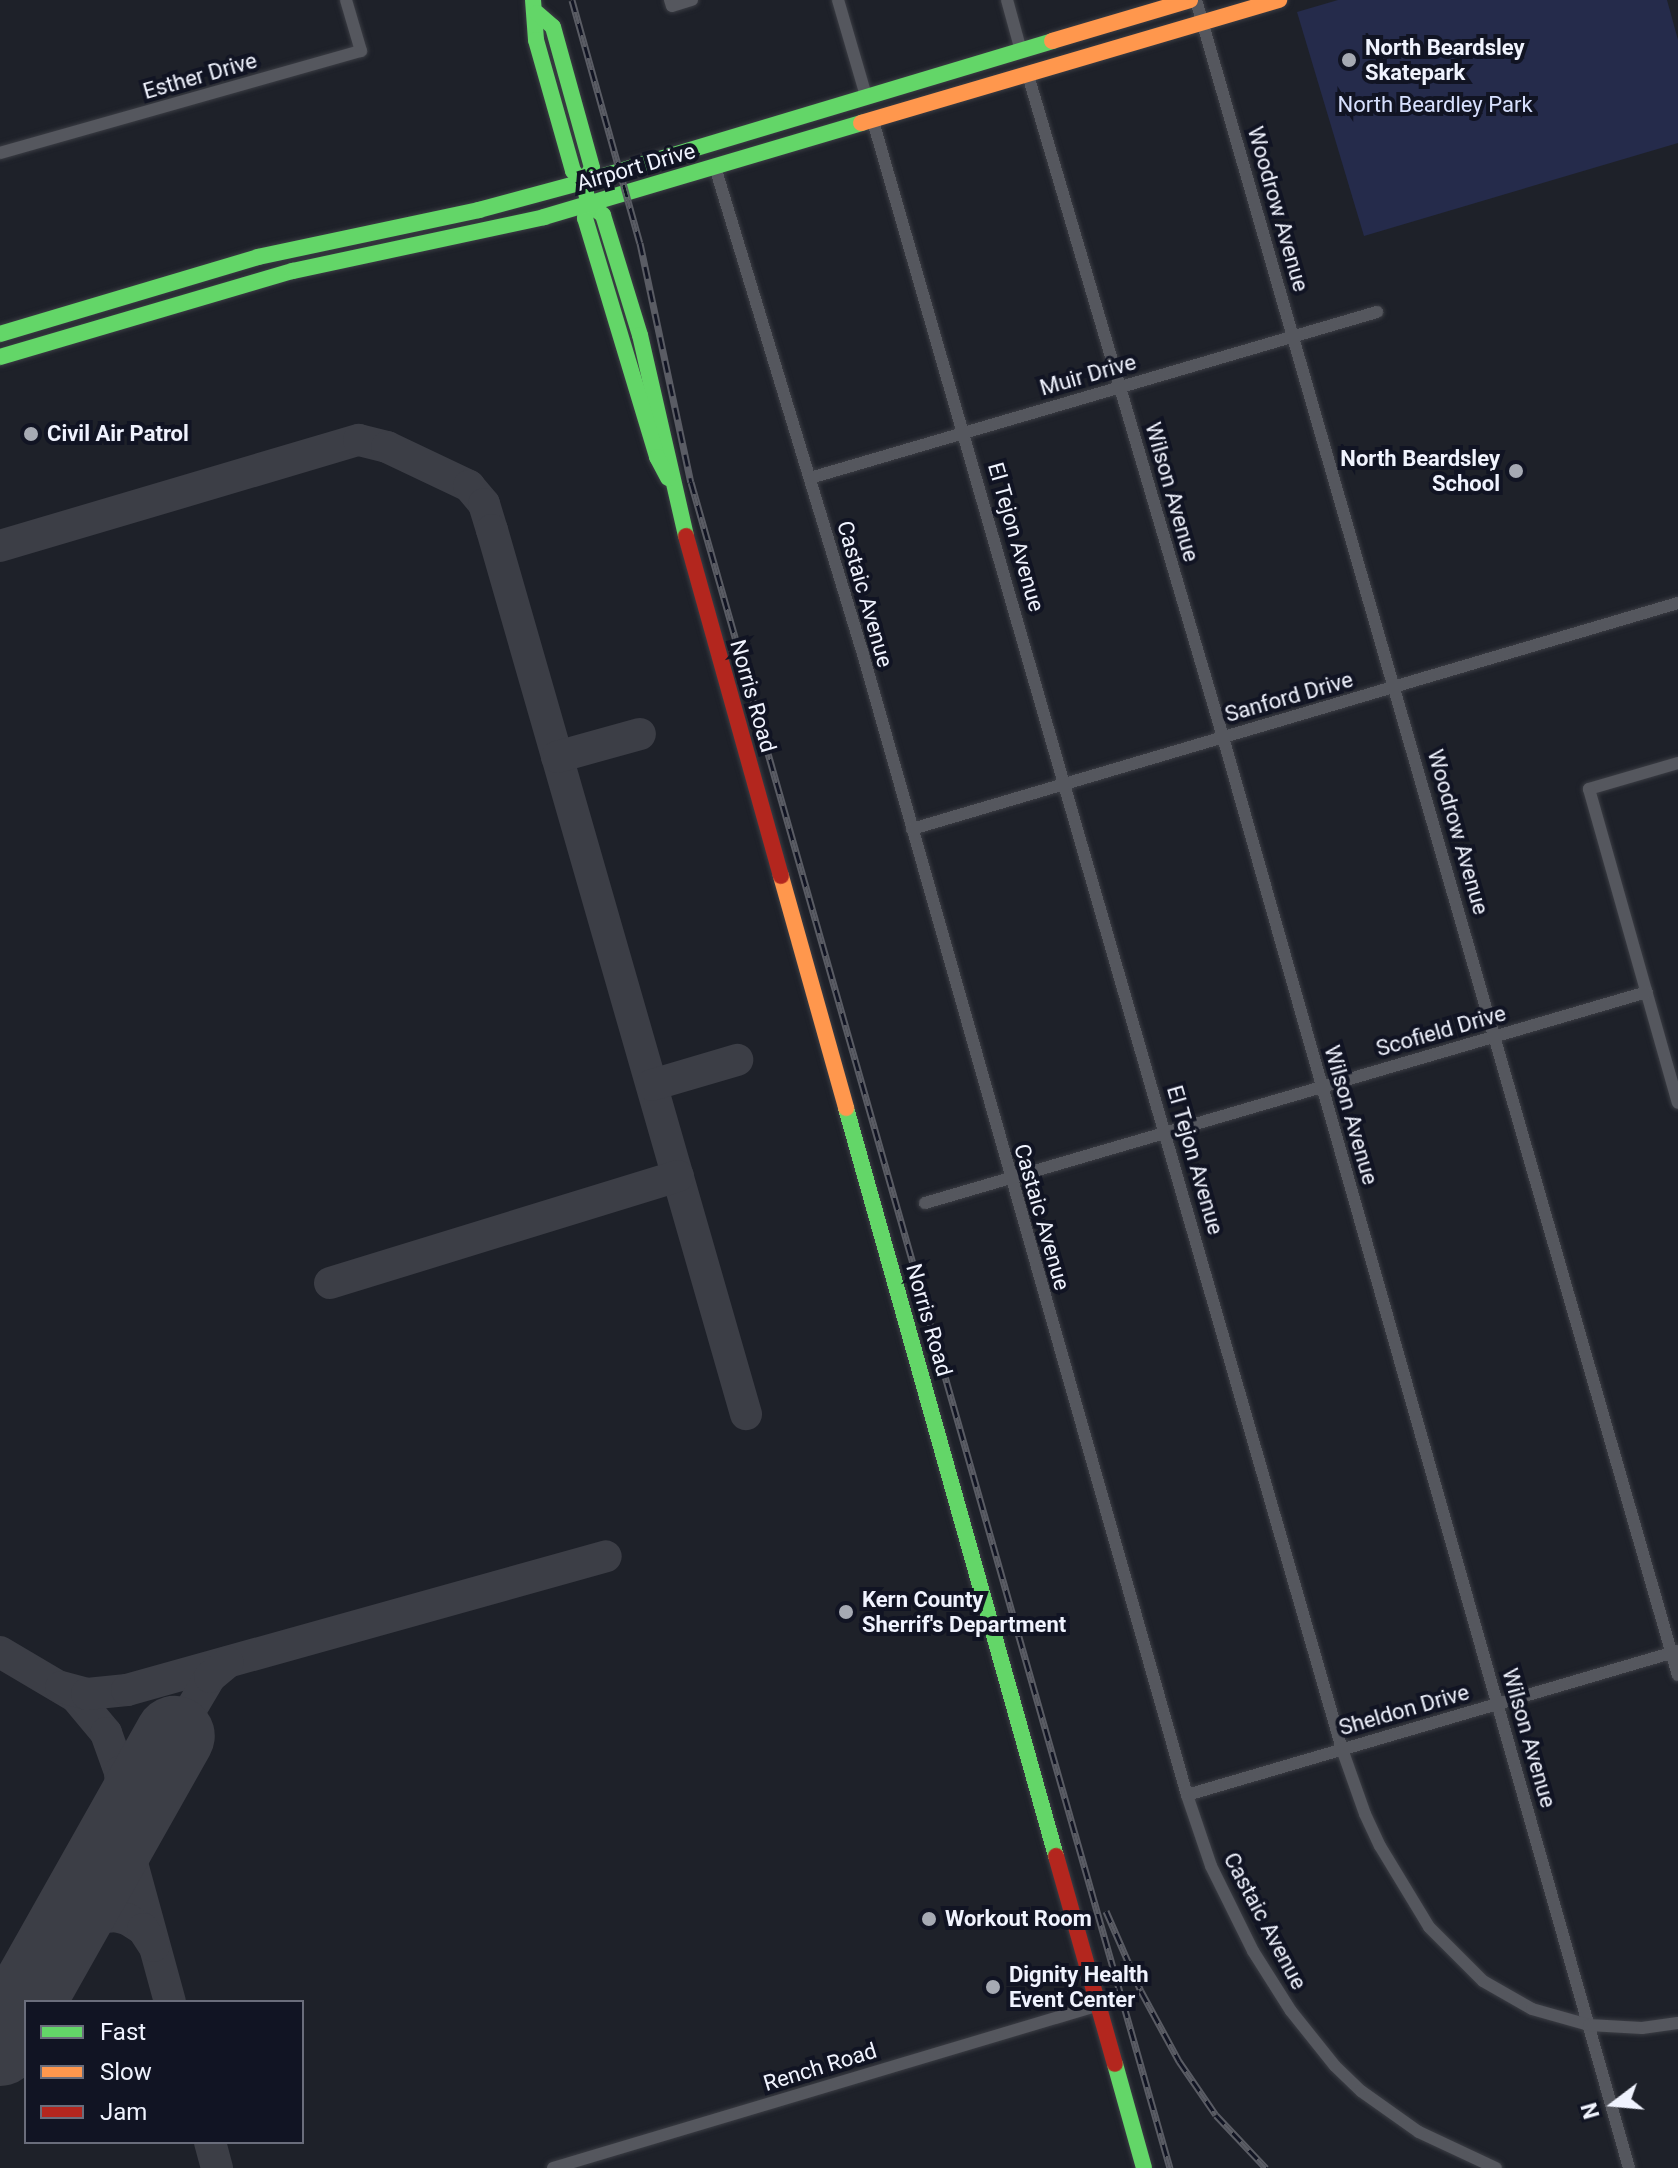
<!DOCTYPE html>
<style>
body{margin:0}
#map{position:relative;width:1678px;height:2168px;overflow:hidden;background:#1e2129;font-family:Roboto,sans-serif}
div>[style]{position:absolute}
.green>*{inset:0;background:#252b4b}
.taxiway>*{height:32px;margin:-16px;padding:0 16px;transform-origin:16px;border-radius:16px;background:#3c3e46}
.runway>*{height:80px;margin:-40px;padding:0 40px;transform-origin:40px;border-radius:40px;background:#3c3e46}
.roads{filter:drop-shadow(0 0 2px #3b3d44) drop-shadow(0 0 2px #3b3d44)}
.street>*{height:12px;margin:-6px;padding:0 6px;transform-origin:6px;border-radius:6px;background:#55575e}
.fast>*{height:16px;margin:-8px;padding:0 8px;transform-origin:8px;border-radius:8px;background:#63d668}
.slow>*{height:16px;margin:-8px;padding:0 8px;transform-origin:8px;border-radius:8px;background:#ff974d}
.jam>*{height:16px;margin:-8px;padding:0 8px;transform-origin:8px;border-radius:8px;background:#b3261e}
.rail>*{height:7px;margin-top:-3.5px;transform-origin:0;background:repeating-linear-gradient(90deg,#111423 0 12px,#5a5c64 0 24px);box-sizing:border-box;border-block:2px solid #5a5c64}
.dots>*{width:22px;height:22px;translate:-50% -50%;box-sizing:border-box;border:4px solid #111423;border-radius:50%}
span{translate:-50% -50%;white-space:nowrap;text-align:center;line-height:1.15;-webkit-text-stroke:8px #111423;paint-order:stroke}
.poi-label{font-size:22px;color:#f0f3fe;font-weight:700}
.left{translate:0 -50%;text-align:left}
.right{translate:-100% -50%;text-align:right}
.street-label{font-size:22px;color:#f0f3fe}
.park-label{font-size:22px;color:#d7e0fe}
.legend{position:absolute;left:24px;top:2000px;width:280px;height:144px;box-sizing:border-box;background:#111423;border:2px solid #6a6d7b;margin:0;padding:10px 14px;list-style:none;font-size:24px;color:#f0f3fe}
.legend li{display:flex;align-items:center;gap:16px;height:40px}
.legend b{width:40px;border:2px solid #6a6d7b}
.north{position:absolute;left:1574px;top:2064px;width:80px;height:80px;-webkit-text-stroke:6px #111423;paint-order:stroke;rotate:254deg;font-size:22px;font-weight:700;line-height:32px;text-align:center;color:#f0f3fe}
.north::after{content:'';display:block;margin:auto;width:28px;height:36px;background:#f0f3fe;clip-path:polygon(50% 0,100% 100%,50% 72%,0 100%)}
</style>
<div id="map">
<div class="green">
<i style="clip-path:polygon(1338px 0,1667px 0,1678px 40px,1678px 143px,1364px 236px,1297px 12px)"></i>
</div>
<div class="taxiway">
<i style="left:0;top:546px;width:374px;rotate:-16.5deg"></i>
<i style="left:359px;top:440px;width:29px;rotate:14deg"></i>
<i style="left:387px;top:447px;width:91px;rotate:25.4deg"></i>
<i style="left:469px;top:486px;width:23px;rotate:50deg"></i>
<i style="left:484px;top:504px;width:27px;rotate:73deg"></i>
<i style="left:492px;top:530px;width:920px;rotate:73.97deg"></i>
<i style="left:557px;top:757px;width:86px;rotate:-15.5deg"></i>
<i style="left:652px;top:1085px;width:89px;rotate:-16.4deg"></i>
<i style="left:330px;top:1283px;width:364px;rotate:-17.1deg"></i>
<i style="left:0;top:1652px;width:88px;rotate:30.6deg"></i>
<i style="left:76px;top:1697px;width:47px;rotate:50.2deg"></i>
<i style="left:106px;top:1733px;width:41px;rotate:70.3deg"></i>
<i style="left:120px;top:1772px;width:62px;rotate:86.3deg"></i>
<i style="left:124px;top:1834px;width:174px;rotate:74.7deg"></i>
<i style="left:61px;top:1687px;width:27px;rotate:15deg"></i>
<i style="left:87px;top:1694px;width:40px;rotate:-5.7deg"></i>
<i style="left:127px;top:1690px;width:497px;rotate:-15.6deg"></i>
<i style="left:175px;top:1736px;width:69px;rotate:-59.3deg"></i>
<i style="left:210px;top:1677px;width:23px;rotate:-40deg"></i>
<i style="left:60px;top:1934px;width:107px;rotate:-61deg"></i>
<i style="left:112px;top:1840px;width:29px;rotate:-74deg"></i>
<i style="left:26px;top:2002px;width:73px;rotate:-59.6deg"></i>
<i style="left:63px;top:1939px;width:32px;rotate:-39deg"></i>
<i style="left:88px;top:1919px;width:27px;rotate:-6deg"></i>
<i style="left:115px;top:1916px;width:12px;rotate:14deg"></i>
<i style="left:127px;top:1919px;width:19px;rotate:32deg"></i>
<i style="left:143px;top:1929px;width:20px;rotate:57deg"></i>
<i style="left:4px;top:2042px;width:46px;rotate:-61.2deg"></i>
<i style="left:210px;top:2142px;width:27px;rotate:75deg"></i>
</div>
<div class="runway">
<i style="left:0;top:2046px;width:356px;rotate:-60.6deg"></i>
</div>
<div class="roads">
<div class="street">
<i style="left:670px;top:0;width:6px;rotate:72deg"></i>
<i style="left:672px;top:6px;width:21px;rotate:-17deg"></i>
<i style="left:838px;top:0;width:100px;rotate:73.7deg"></i>
<i style="left:1007px;top:0;width:53px;rotate:74.6deg"></i>
<i style="left:1196px;top:0;width:1743px;rotate:73.95deg"></i>
<i style="left:1028px;top:75px;width:690px;rotate:73.59deg"></i>
<i style="left:1223px;top:737px;width:1487px;rotate:74.16deg"></i>
<i style="left:873px;top:121px;width:1694px;rotate:73.93deg"></i>
<i style="left:1342px;top:1749px;width:69px;rotate:70.5deg"></i>
<i style="left:1365px;top:1814px;width:35px;rotate:65deg"></i>
<i style="left:1380px;top:1846px;width:95px;rotate:58.8deg"></i>
<i style="left:1429px;top:1927px;width:76px;rotate:45deg"></i>
<i style="left:1483px;top:1981px;width:56px;rotate:29.7deg"></i>
<i style="left:1532px;top:2009px;width:59px;rotate:15.7deg"></i>
<i style="left:1589px;top:2025px;width:53px;rotate:3.2deg"></i>
<i style="left:1642px;top:2028px;width:36px;rotate:-8deg"></i>
<i style="left:0;top:153px;width:375px;rotate:-15.8deg"></i>
<i style="left:361px;top:51px;width:53px;rotate:-106.4deg"></i>
<i style="left:715px;top:167px;width:509px;rotate:73.1deg"></i>
<i style="left:863px;top:654px;width:1186px;rotate:74.15deg"></i>
<i style="left:1187px;top:1795px;width:75px;rotate:71.3deg"></i>
<i style="left:1211px;top:1866px;width:95px;rotate:63.7deg"></i>
<i style="left:1253px;top:1951px;width:71px;rotate:57.7deg"></i>
<i style="left:1291px;top:2011px;width:70px;rotate:51.3deg"></i>
<i style="left:1335px;top:2066px;width:36px;rotate:44deg"></i>
<i style="left:1361px;top:2091px;width:71px;rotate:35.3deg"></i>
<i style="left:1419px;top:2132px;width:85px;rotate:25.1deg"></i>
<i style="left:810px;top:478px;width:591px;rotate:-16.32deg"></i>
<i style="left:1678px;top:763px;width:93px;rotate:163.7deg"></i>
<i style="left:1589px;top:789px;width:326px;rotate:74.2deg"></i>
<i style="left:912px;top:829px;width:799px;rotate:-16.44deg"></i>
<i style="left:925px;top:1203px;width:752px;rotate:-16.29deg"></i>
<i style="left:1187px;top:1795px;width:512px;rotate:-16.35deg"></i>
<i style="left:553px;top:2168px;width:570px;rotate:-16.62deg"></i>
</div>
<div class="fast">
<i style="left:533px;top:0;width:40px;rotate:85.7deg"></i>
<i style="left:536px;top:40px;width:136px;rotate:74.2deg"></i>
<i style="left:573px;top:171px;width:15px;rotate:48deg"></i>
<i style="left:583px;top:182px;width:23px;rotate:75deg"></i>
<i style="left:589px;top:204px;width:18px;rotate:38deg"></i>
<i style="left:603px;top:215px;width:126px;rotate:72.9deg"></i>
<i style="left:640px;top:335px;width:206px;rotate:77.1deg"></i>
<i style="left:537px;top:13px;width:21px;rotate:41deg"></i>
<i style="left:553px;top:27px;width:146px;rotate:74.5deg"></i>
<i style="left:592px;top:168px;width:17px;rotate:123deg"></i>
<i style="left:589px;top:204px;width:15px;rotate:106deg"></i>
<i style="left:585px;top:218px;width:250px;rotate:73.2deg"></i>
<i style="left:657px;top:457px;width:24px;rotate:62deg"></i>
<i style="left:0;top:334px;width:269px;rotate:-16.6deg"></i>
<i style="left:258px;top:257px;width:226px;rotate:-12deg"></i>
<i style="left:479px;top:210px;width:108px;rotate:-15.1deg"></i>
<i style="left:583px;top:182px;width:490px;rotate:-16.7deg"></i>
<i style="left:0;top:357px;width:305px;rotate:-16.4deg"></i>
<i style="left:293px;top:271px;width:257px;rotate:-12.1deg"></i>
<i style="left:544px;top:217px;width:331px;rotate:-16.5deg"></i>
<i style="left:846px;top:1108px;width:777px;rotate:74.32deg"></i>
<i style="left:1115px;top:2064px;width:108px;rotate:74.4deg"></i>
</div>
<div class="slow">
<i style="left:1052px;top:41px;width:144px;rotate:-16.5deg"></i>
<i style="left:861px;top:123px;width:436px;rotate:-16.4deg"></i>
<i style="left:781px;top:876px;width:241px;rotate:74.3deg"></i>
</div>
<div class="jam">
<i style="left:686px;top:536px;width:353px;rotate:74.4deg"></i>
<i style="left:1056px;top:1856px;width:216px;rotate:74.2deg"></i>
</div>
</div>
<div class="rail">
<i style="left:572px;top:0;width:252px;rotate:74.4deg"></i>
<i style="left:640px;top:243px;width:244px;rotate:78deg"></i>
<i style="left:691px;top:482px;width:1753px;rotate:74.14deg"></i>
<i style="left:1106px;top:1911px;width:87px;rotate:66.4deg"></i>
<i style="left:1141px;top:1991px;width:80px;rotate:61.5deg"></i>
<i style="left:1179px;top:2061px;width:65px;rotate:55.6deg"></i>
<i style="left:1216px;top:2115px;width:73px;rotate:46.7deg"></i>
</div>
<div class="dots">
<i style="left:1349px;top:60px;background:#a6aab3"></i>
<i style="left:31px;top:434px;background:#a6aab3"></i>
<i style="left:1516px;top:471px;background:#a6aab3"></i>
<i style="left:846px;top:1612px;background:#a6aab3"></i>
<i style="left:929px;top:1919px;background:#a6aab3"></i>
<i style="left:993px;top:1987px;background:#a6aab3"></i>
</div>
<div class="poi-label">
<span class="left" style="left:1365px;top:60px">North Beardsley<br>Skatepark</span>
<span class="left" style="left:47px;top:434px">Civil Air Patrol</span>
<span class="right" style="left:1500px;top:471px">North Beardsley<br>School</span>
<span class="left" style="left:862px;top:1612px">Kern County<br>Sherrif's Department</span>
<span class="left" style="left:945px;top:1919px">Workout Room</span>
<span class="left" style="left:1009px;top:1987px">Dignity Health<br>Event Center</span>
</div>
<div class="street-label">
<span style="left:200px;top:76px;rotate:-16deg">Esther Drive</span>
<span style="left:636px;top:167px;rotate:-16deg">Airport Drive</span>
<span style="left:1278px;top:209px;rotate:74deg">Woodrow Avenue</span>
<span style="left:1088px;top:375px;rotate:-16deg">Muir Drive</span>
<span style="left:1172px;top:492px;rotate:74deg">Wilson Avenue</span>
<span style="left:1016px;top:537px;rotate:74deg">El Tejon Avenue</span>
<span style="left:865px;top:594px;rotate:74deg">Castaic Avenue</span>
<span style="left:753px;top:696px;rotate:74deg">Norris Road</span>
<span style="left:1289px;top:697px;rotate:-16deg">Sanford Drive</span>
<span style="left:1458px;top:832px;rotate:74deg">Woodrow Avenue</span>
<span style="left:1441px;top:1031px;rotate:-16deg">Scofield Drive</span>
<span style="left:1351px;top:1115px;rotate:74deg">Wilson Avenue</span>
<span style="left:1195px;top:1160px;rotate:74deg">El Tejon Avenue</span>
<span style="left:1042px;top:1217px;rotate:74deg">Castaic Avenue</span>
<span style="left:929px;top:1320px;rotate:74deg">Norris Road</span>
<span style="left:1404px;top:1710px;rotate:-16deg">Sheldon Drive</span>
<span style="left:1529px;top:1738px;rotate:74deg">Wilson Avenue</span>
<span style="left:1265px;top:1921px;rotate:62deg">Castaic Avenue</span>
<span style="left:820px;top:2067px;rotate:-17deg">Rench Road</span>
</div>
<div class="park-label">
<span style="left:1435px;top:105px">North Beardley Park</span>
</div>
<ul class="legend">
<li><b style="height:10px;background:#63d668"></b>Fast</li>
<li><b style="height:10px;background:#ff974d"></b>Slow</li>
<li><b style="height:10px;background:#b3261e"></b>Jam</li>
</ul>
<div class="north">N</div>
</div>
